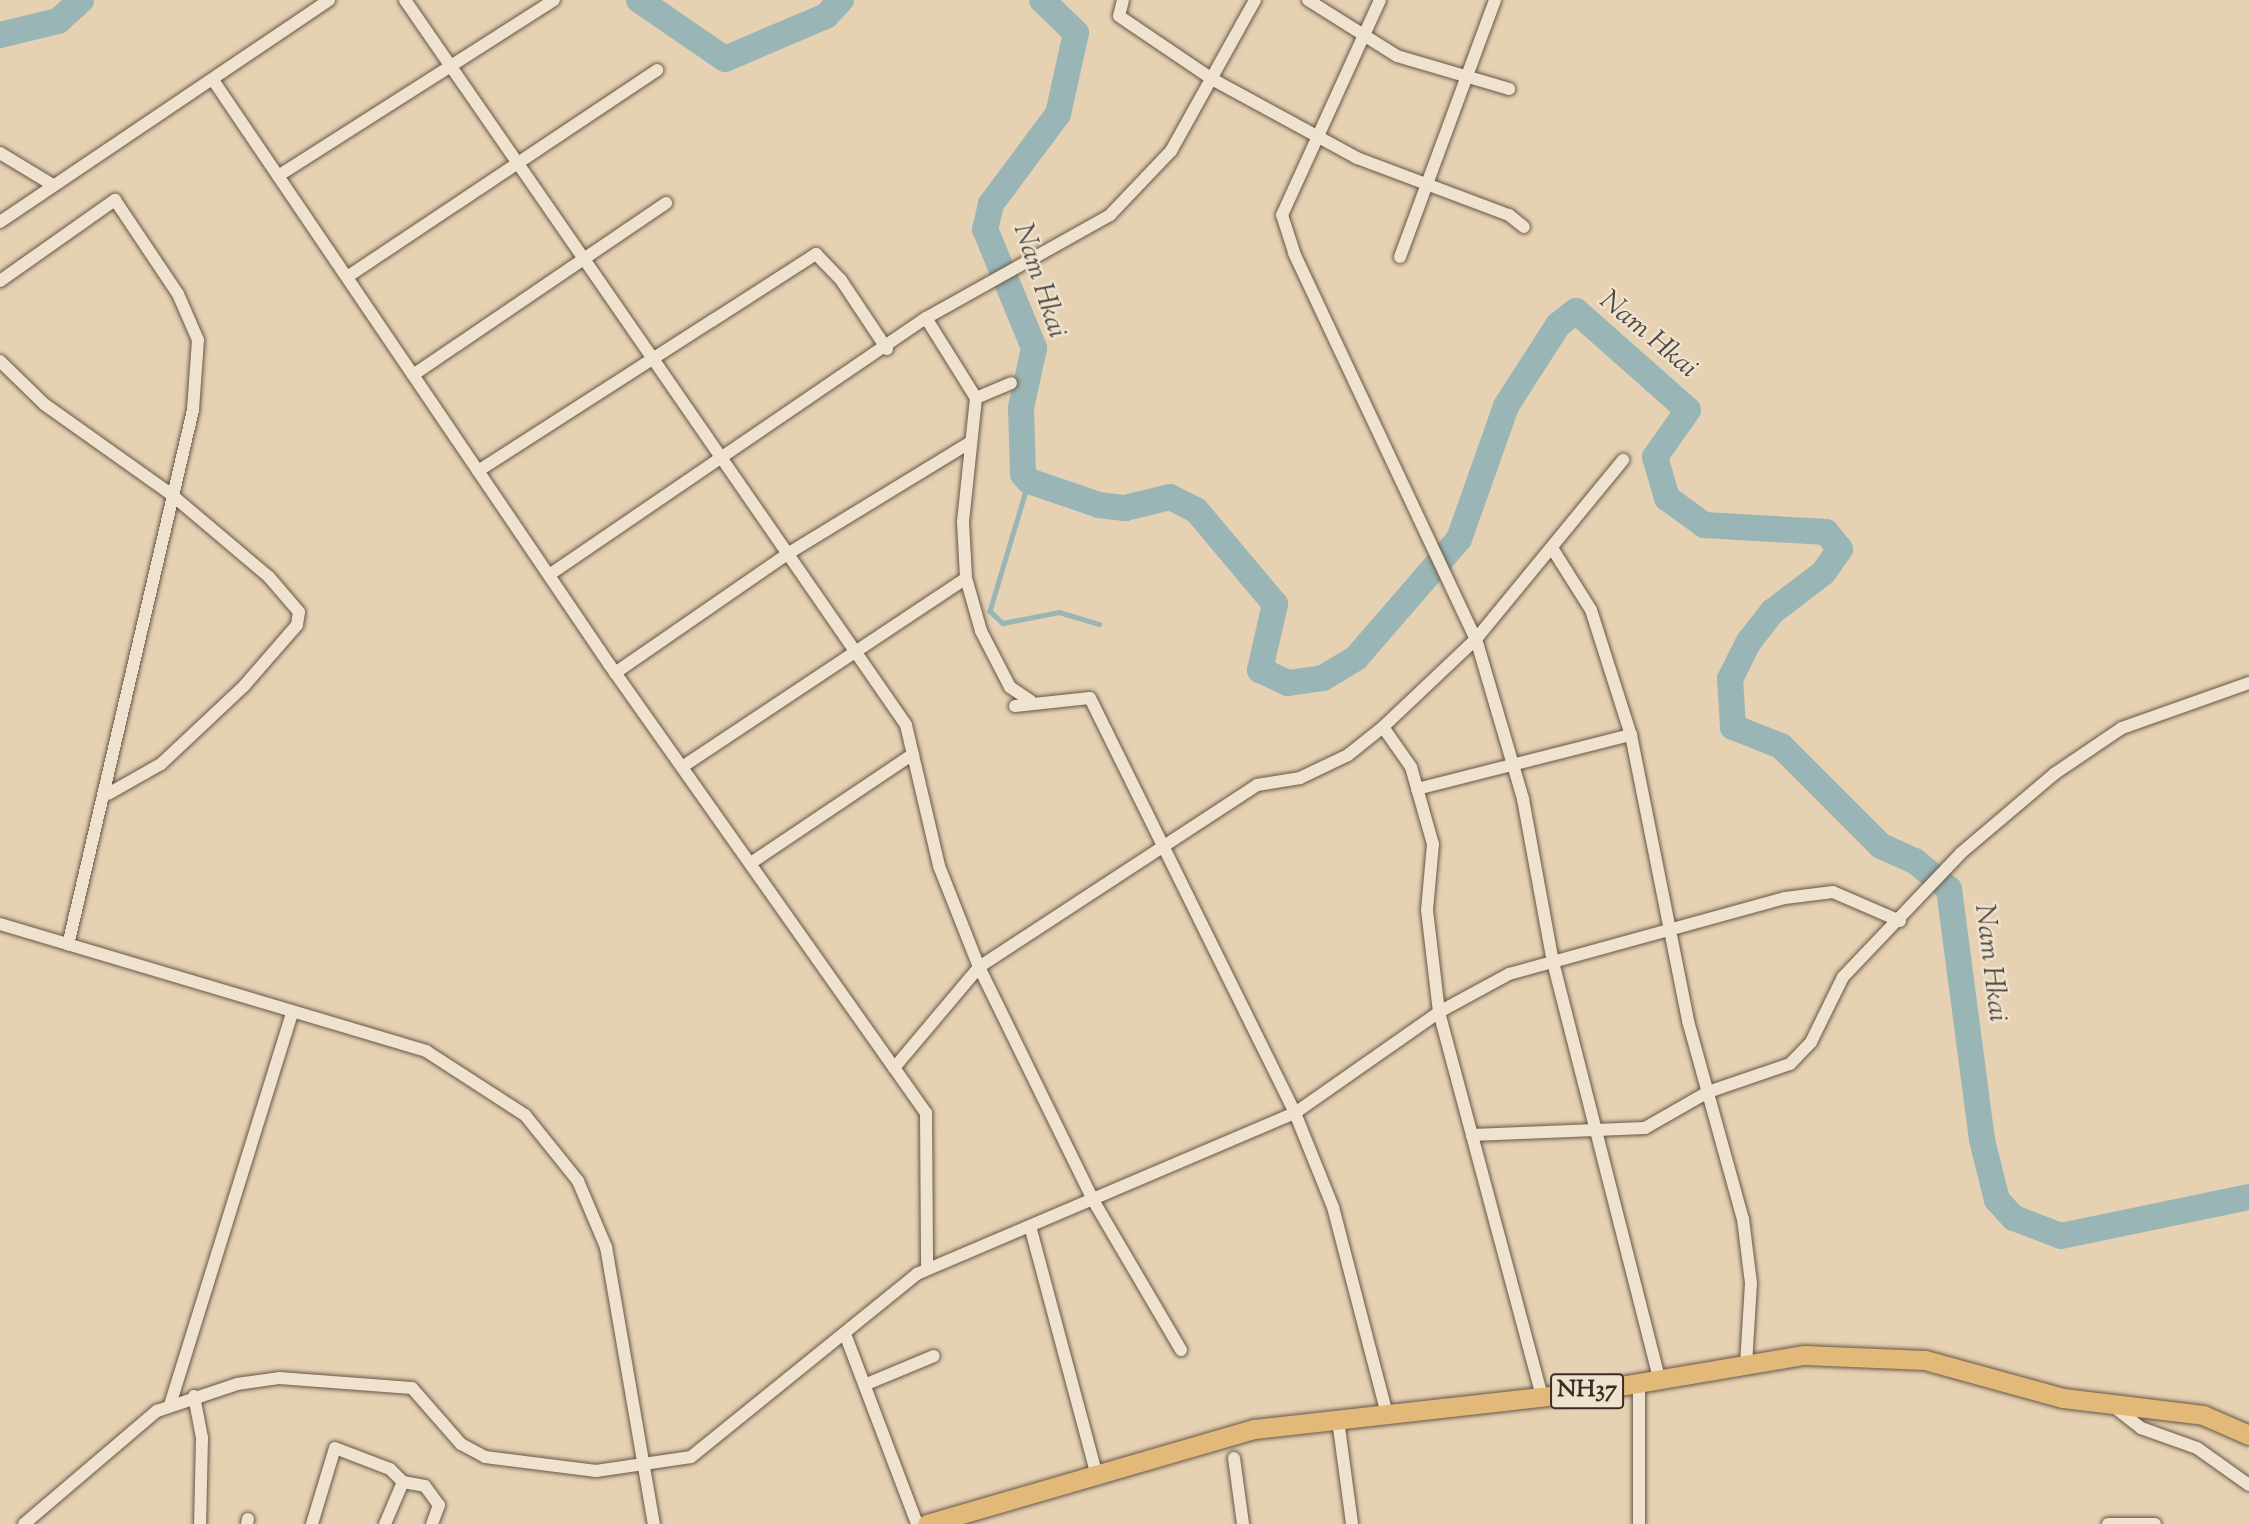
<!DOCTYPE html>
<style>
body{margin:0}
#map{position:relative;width:2249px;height:1524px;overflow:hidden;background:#e6d2b3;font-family:"Sorts Mill Goudy",serif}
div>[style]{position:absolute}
.stream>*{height:4.5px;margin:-2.25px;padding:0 2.25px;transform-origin:2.25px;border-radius:2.25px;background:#99b5b6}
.river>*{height:26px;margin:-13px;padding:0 13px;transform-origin:13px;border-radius:13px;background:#99b5b6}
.roads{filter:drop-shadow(0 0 2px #665648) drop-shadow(0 0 2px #665648)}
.minor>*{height:12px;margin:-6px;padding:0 6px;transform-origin:6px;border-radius:6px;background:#efe2ce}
.trunk>*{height:19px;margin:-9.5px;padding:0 9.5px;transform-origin:9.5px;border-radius:9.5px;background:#e3b97a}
span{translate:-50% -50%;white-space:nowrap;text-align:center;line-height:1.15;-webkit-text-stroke:5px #efe2ce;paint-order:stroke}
.shield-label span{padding:2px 5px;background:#efe2ce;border:2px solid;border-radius:5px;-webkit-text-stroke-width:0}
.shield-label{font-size:24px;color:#3b2d25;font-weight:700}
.water-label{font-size:28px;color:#4e4842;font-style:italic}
</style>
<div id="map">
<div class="stream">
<i style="left:1029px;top:481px;width:136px;rotate:106.7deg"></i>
<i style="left:990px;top:611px;width:18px;rotate:43deg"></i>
<i style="left:1003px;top:623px;width:57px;rotate:-11.1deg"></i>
<i style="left:1059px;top:612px;width:42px;rotate:16.7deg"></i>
</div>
<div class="river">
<i style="left:639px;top:0;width:104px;rotate:34.5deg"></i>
<i style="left:725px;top:59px;width:110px;rotate:-23.1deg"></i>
<i style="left:826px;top:16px;width:22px;rotate:-47deg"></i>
<i style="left:1042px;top:0;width:47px;rotate:44.1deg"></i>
<i style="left:1076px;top:33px;width:83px;rotate:102.5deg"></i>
<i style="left:1058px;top:114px;width:112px;rotate:126.7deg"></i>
<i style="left:991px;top:204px;width:26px;rotate:103deg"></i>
<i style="left:985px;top:229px;width:129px;rotate:67.6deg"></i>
<i style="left:1034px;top:348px;width:61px;rotate:102.2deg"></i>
<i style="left:1021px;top:408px;width:66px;rotate:88.3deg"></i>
<i style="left:1023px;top:474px;width:9px;rotate:49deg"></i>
<i style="left:1029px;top:481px;width:74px;rotate:18.9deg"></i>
<i style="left:1099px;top:505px;width:26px;rotate:7deg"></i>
<i style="left:1125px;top:508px;width:46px;rotate:-13.7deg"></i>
<i style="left:1170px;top:497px;width:29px;rotate:27deg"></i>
<i style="left:1196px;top:510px;width:123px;rotate:50deg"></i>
<i style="left:1275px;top:604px;width:68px;rotate:102.8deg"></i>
<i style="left:1260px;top:670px;width:31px;rotate:25deg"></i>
<i style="left:1288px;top:683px;width:35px;rotate:-8deg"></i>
<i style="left:1323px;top:678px;width:39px;rotate:-31deg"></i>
<i style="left:1356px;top:658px;width:157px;rotate:-49.1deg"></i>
<i style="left:1459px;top:539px;width:141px;rotate:-70.5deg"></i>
<i style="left:1506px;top:406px;width:96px;rotate:-57.3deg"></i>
<i style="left:1558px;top:325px;width:23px;rotate:-38deg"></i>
<i style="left:1576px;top:311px;width:149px;rotate:41.5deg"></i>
<i style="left:1688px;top:410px;width:57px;rotate:125.1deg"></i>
<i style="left:1655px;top:457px;width:43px;rotate:73.7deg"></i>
<i style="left:1667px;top:498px;width:46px;rotate:36.1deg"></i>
<i style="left:1704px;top:525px;width:122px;rotate:3.3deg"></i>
<i style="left:1826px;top:532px;width:22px;rotate:51deg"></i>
<i style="left:1840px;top:549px;width:29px;rotate:125deg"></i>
<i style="left:1823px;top:573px;width:64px;rotate:142.6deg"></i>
<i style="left:1772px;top:612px;width:37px;rotate:128deg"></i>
<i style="left:1749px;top:641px;width:42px;rotate:116.6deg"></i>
<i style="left:1730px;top:679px;width:48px;rotate:86.4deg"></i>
<i style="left:1733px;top:727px;width:52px;rotate:21.6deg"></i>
<i style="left:1781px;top:746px;width:141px;rotate:45deg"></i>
<i style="left:1881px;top:846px;width:37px;rotate:24deg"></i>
<i style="left:1915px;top:861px;width:44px;rotate:39.5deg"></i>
<i style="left:1949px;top:889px;width:253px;rotate:82.5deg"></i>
<i style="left:1982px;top:1140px;width:62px;rotate:76deg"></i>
<i style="left:1997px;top:1200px;width:25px;rotate:47deg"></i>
<i style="left:2014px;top:1218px;width:50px;rotate:21deg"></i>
<i style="left:2061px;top:1236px;width:192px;rotate:-11.7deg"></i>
<i style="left:0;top:35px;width:60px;rotate:-13.6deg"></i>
<i style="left:58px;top:21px;width:31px;rotate:-42deg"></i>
</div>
<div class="roads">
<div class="minor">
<i style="left:405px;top:0;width:881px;rotate:55.35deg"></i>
<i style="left:906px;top:725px;width:145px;rotate:76.8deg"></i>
<i style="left:939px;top:866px;width:109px;rotate:68.4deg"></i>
<i style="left:979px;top:967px;width:259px;rotate:63.9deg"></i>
<i style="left:1093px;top:1200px;width:174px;rotate:59.6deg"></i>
<i style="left:1123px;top:0;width:16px;rotate:104deg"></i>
<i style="left:1119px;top:16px;width:112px;rotate:34.1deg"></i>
<i style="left:1212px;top:79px;width:165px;rotate:28.6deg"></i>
<i style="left:1357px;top:158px;width:162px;rotate:20.6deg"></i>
<i style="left:1509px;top:215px;width:19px;rotate:39deg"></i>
<i style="left:1308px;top:0;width:105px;rotate:32.2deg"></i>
<i style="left:1397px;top:56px;width:117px;rotate:16.4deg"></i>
<i style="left:1380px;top:0;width:236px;rotate:114.5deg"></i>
<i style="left:1282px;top:215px;width:40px;rotate:72deg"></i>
<i style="left:1294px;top:253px;width:427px;rotate:64.8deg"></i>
<i style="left:1476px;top:639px;width:167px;rotate:73.6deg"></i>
<i style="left:1523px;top:799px;width:166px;rotate:79.6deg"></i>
<i style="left:1553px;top:962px;width:430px;rotate:75.7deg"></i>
<i style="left:213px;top:80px;width:706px;rotate:55.86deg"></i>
<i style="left:609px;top:664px;width:550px;rotate:54.78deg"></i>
<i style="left:926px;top:1113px;width:156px;rotate:89.6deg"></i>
<i style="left:0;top:153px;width:62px;rotate:31.1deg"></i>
<i style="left:278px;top:176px;width:327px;rotate:-32.5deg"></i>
<i style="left:0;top:222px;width:397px;rotate:-34deg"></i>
<i style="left:1400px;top:257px;width:274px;rotate:-69.7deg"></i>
<i style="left:347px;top:277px;width:373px;rotate:-33.7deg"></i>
<i style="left:0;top:281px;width:141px;rotate:-35.2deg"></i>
<i style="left:115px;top:200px;width:113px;rotate:56.2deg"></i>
<i style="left:178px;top:294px;width:50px;rotate:66.5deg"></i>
<i style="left:198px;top:340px;width:70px;rotate:94.1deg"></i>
<i style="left:193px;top:410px;width:549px;rotate:103.15deg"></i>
<i style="left:926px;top:318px;width:94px;rotate:58deg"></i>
<i style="left:976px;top:398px;width:125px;rotate:96deg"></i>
<i style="left:963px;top:522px;width:56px;rotate:86.9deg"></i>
<i style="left:966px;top:578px;width:55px;rotate:74.2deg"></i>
<i style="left:981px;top:631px;width:63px;rotate:62.6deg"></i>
<i style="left:1010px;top:687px;width:25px;rotate:34deg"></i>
<i style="left:0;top:361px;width:62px;rotate:44.3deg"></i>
<i style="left:44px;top:404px;width:157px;rotate:35.4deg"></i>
<i style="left:172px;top:495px;width:127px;rotate:40.2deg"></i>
<i style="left:269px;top:577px;width:46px;rotate:49.4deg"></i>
<i style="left:299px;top:612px;width:13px;rotate:99deg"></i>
<i style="left:297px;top:625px;width:81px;rotate:131deg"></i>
<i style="left:244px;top:686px;width:114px;rotate:136.8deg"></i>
<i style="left:161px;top:764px;width:61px;rotate:150.5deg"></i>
<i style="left:413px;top:375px;width:306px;rotate:-34.2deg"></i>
<i style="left:976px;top:398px;width:38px;rotate:-23deg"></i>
<i style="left:478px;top:471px;width:402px;rotate:-32.7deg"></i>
<i style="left:816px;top:254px;width:36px;rotate:46deg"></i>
<i style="left:841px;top:280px;width:83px;rotate:56.3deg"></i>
<i style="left:1552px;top:548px;width:73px;rotate:57.8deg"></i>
<i style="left:1591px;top:610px;width:131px;rotate:72.3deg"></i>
<i style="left:1631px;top:735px;width:292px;rotate:78.7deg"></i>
<i style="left:1688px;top:1021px;width:205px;rotate:74.5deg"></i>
<i style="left:1743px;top:1219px;width:64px;rotate:82.9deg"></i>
<i style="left:1751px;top:1283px;width:82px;rotate:93.5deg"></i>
<i style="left:549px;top:575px;width:456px;rotate:-34.3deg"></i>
<i style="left:926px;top:318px;width:211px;rotate:-29.2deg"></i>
<i style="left:1110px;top:215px;width:88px;rotate:-46.4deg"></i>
<i style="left:1171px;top:151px;width:173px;rotate:-60.9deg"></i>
<i style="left:615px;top:673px;width:211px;rotate:-34.6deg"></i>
<i style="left:789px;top:553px;width:213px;rotate:-31.4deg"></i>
<i style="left:1015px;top:706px;width:75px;rotate:-6.1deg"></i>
<i style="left:1090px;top:698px;width:463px;rotate:63.7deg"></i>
<i style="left:1295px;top:1113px;width:101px;rotate:68deg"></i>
<i style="left:1333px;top:1207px;width:214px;rotate:75.4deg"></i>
<i style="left:1383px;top:727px;width:49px;rotate:55deg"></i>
<i style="left:1411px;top:767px;width:80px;rotate:74.1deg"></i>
<i style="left:1433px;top:844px;width:66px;rotate:95.2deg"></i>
<i style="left:1427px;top:910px;width:103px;rotate:83.3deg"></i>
<i style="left:1439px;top:1012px;width:399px;rotate:75deg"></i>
<i style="left:682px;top:767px;width:341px;rotate:-33.6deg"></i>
<i style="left:1417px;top:789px;width:221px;rotate:-14.2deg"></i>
<i style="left:751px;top:863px;width:195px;rotate:-33.9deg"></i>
<i style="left:0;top:924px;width:445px;rotate:16.6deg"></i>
<i style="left:426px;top:1051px;width:118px;rotate:32.9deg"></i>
<i style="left:525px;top:1115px;width:85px;rotate:51.2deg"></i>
<i style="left:578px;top:1181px;width:72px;rotate:67deg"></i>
<i style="left:606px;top:1247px;width:281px;rotate:80.2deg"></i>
<i style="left:894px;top:1068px;width:132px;rotate:-49.9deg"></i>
<i style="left:979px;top:967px;width:332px;rotate:-33.2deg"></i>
<i style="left:1257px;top:785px;width:44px;rotate:-9.2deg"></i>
<i style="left:1300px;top:778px;width:53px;rotate:-25.6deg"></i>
<i style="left:1348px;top:755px;width:45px;rotate:-38.7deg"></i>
<i style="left:1383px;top:727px;width:128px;rotate:-43.4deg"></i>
<i style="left:1476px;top:639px;width:232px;rotate:-50.6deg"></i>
<i style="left:1472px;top:1135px;width:173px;rotate:-2.3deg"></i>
<i style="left:1645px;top:1128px;width:73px;rotate:-29.7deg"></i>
<i style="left:1708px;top:1092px;width:87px;rotate:-18.9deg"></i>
<i style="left:1790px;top:1064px;width:30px;rotate:-46deg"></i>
<i style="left:1811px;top:1042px;width:72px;rotate:-63.8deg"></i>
<i style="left:1843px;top:977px;width:171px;rotate:-46.4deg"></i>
<i style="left:1961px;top:853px;width:122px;rotate:-40.3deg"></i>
<i style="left:2054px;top:774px;width:82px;rotate:-34.1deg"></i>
<i style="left:2122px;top:728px;width:135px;rotate:-19.5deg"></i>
<i style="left:1030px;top:1226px;width:255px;rotate:75deg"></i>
<i style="left:845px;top:1334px;width:203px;rotate:69.2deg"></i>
<i style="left:869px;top:1383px;width:70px;rotate:-22.6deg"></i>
<i style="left:194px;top:1396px;width:43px;rotate:79.2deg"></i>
<i style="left:202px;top:1438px;width:86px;rotate:91.3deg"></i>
<i style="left:170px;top:1405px;width:411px;rotate:-72.7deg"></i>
<i style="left:2113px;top:1406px;width:36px;rotate:38deg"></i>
<i style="left:2141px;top:1428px;width:59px;rotate:19.7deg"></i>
<i style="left:2197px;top:1448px;width:64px;rotate:35.4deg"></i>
<i style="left:1338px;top:1420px;width:105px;rotate:82.3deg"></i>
<i style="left:1234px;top:1458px;width:67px;rotate:82.2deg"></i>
<i style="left:24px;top:1524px;width:175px;rotate:-40.4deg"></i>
<i style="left:157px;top:1411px;width:84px;rotate:-18.6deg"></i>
<i style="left:237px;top:1384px;width:42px;rotate:-8.1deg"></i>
<i style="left:279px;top:1378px;width:133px;rotate:4.3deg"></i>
<i style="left:412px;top:1388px;width:74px;rotate:48.8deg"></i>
<i style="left:461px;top:1444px;width:27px;rotate:28deg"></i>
<i style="left:485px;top:1457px;width:112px;rotate:7.2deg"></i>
<i style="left:596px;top:1471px;width:96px;rotate:-8.4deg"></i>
<i style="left:691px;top:1457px;width:291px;rotate:-39deg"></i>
<i style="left:917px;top:1274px;width:411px;rotate:-23.1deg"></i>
<i style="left:1295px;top:1113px;width:176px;rotate:-35deg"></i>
<i style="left:1439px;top:1012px;width:80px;rotate:-28.5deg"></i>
<i style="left:1509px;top:974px;width:286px;rotate:-15.4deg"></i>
<i style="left:1785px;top:898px;width:48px;rotate:-7.1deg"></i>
<i style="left:1833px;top:892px;width:73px;rotate:23.4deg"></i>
<i style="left:247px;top:1524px;width:5px;rotate:-79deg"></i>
<i style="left:312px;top:1524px;width:79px;rotate:-73.2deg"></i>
<i style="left:335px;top:1448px;width:59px;rotate:20.9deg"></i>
<i style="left:390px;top:1469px;width:18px;rotate:45deg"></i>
<i style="left:403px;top:1482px;width:22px;rotate:10deg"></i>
<i style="left:425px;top:1486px;width:24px;rotate:54deg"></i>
<i style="left:439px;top:1505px;width:20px;rotate:110deg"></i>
<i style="left:385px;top:1524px;width:46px;rotate:-66.8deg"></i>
<i style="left:1639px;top:1524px;width:141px;rotate:-90deg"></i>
<i style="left:2108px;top:1524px;width:47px"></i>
</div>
<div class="trunk">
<i style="left:927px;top:1524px;width:341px;rotate:-16.2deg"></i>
<i style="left:1255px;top:1429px;width:332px;rotate:-6.4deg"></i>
<i style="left:1585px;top:1392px;width:222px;rotate:-9.6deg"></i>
<i style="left:1804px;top:1355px;width:121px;rotate:2.4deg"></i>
<i style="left:1925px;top:1360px;width:143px;rotate:15.4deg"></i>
<i style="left:2063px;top:1398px;width:141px;rotate:6.9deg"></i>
<i style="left:2203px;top:1415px;width:50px;rotate:23.5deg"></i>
</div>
</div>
<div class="shield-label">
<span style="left:1587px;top:1391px">NH37</span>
</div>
<div class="water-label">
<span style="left:1039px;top:281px;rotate:72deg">Nam Hkai</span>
<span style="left:1648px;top:335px;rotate:40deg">Nam Hkai</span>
<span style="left:1990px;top:963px;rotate:83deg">Nam Hkai</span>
</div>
</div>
